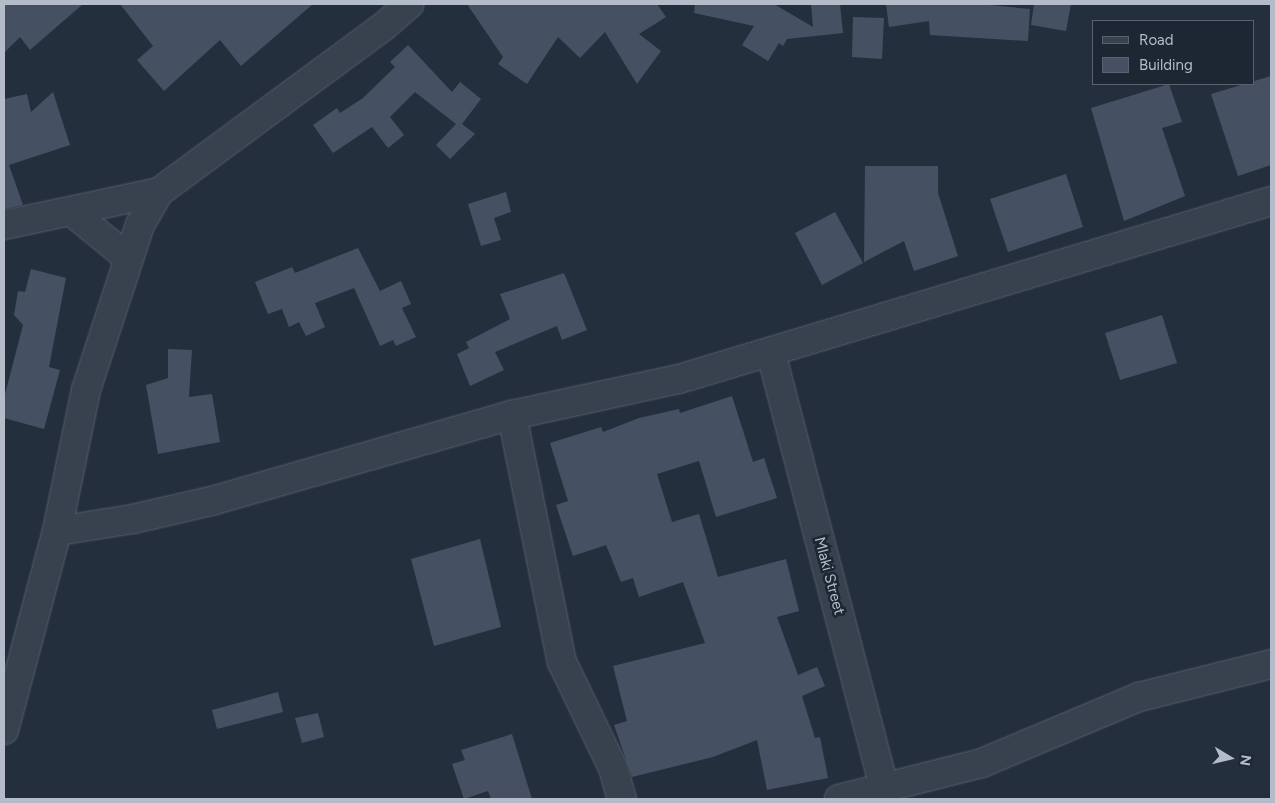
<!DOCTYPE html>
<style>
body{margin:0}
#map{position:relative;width:1275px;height:803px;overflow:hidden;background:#242f3e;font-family:Figtree,sans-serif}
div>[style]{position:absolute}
.building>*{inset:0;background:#455162}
.roads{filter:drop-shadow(0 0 1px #565f6c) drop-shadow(0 0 1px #565f6c)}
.minor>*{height:28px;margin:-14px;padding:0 14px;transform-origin:14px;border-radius:14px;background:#38414e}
span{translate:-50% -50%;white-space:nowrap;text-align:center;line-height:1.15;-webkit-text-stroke:5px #1d2633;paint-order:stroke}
.street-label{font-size:15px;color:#b4bcc9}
.frame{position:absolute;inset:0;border:5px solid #b4bcc9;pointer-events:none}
.legend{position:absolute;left:1092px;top:20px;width:162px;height:65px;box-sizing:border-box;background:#1d2633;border:1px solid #59626f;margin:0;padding:6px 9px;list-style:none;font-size:15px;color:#b4bcc9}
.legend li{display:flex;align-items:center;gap:10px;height:25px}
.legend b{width:25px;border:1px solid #59626f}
.north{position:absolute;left:1205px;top:733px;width:50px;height:50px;-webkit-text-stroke:4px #1d2633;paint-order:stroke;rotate:99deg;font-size:14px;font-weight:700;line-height:20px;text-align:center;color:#b4bcc9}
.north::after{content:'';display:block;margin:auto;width:18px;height:22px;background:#b4bcc9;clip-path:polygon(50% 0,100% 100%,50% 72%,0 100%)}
</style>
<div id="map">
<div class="building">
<i style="clip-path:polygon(4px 4px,83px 4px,30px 50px,20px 37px,4px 53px)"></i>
<i style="clip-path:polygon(120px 4px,313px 4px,241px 66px,220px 40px,164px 91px,137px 60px,153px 46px)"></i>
<i style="clip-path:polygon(467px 4px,657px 4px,666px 17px,639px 34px,661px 51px,637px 84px,605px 32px,580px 58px,558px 37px,527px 84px,498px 64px,503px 57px)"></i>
<i style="clip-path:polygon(695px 4px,774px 4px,813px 27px,811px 4px,840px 4px,843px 33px,787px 39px,783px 46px,779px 43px,768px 61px,742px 45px,754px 26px,694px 13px)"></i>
<i style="clip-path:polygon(886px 4px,979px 4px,1030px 9px,1028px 41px,930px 35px,929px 21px,889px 27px)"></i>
<i style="clip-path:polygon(1034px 4px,1071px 4px,1066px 31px,1031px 25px)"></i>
<i style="clip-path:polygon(853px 17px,884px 18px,882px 59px,852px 57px)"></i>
<i style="clip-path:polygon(408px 45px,452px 92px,460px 82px,481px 99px,462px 124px,475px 134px,450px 159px,436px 145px,456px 124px,415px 92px,390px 117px,404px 135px,388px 148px,372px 127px,333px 153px,313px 125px,337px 108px,340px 113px,363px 98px,395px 67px,390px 62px)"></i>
<i style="clip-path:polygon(1271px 76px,1271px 165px,1238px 176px,1211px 94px)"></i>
<i style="clip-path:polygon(1169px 84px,1182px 122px,1162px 128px,1185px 196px,1124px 221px,1091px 108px)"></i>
<i style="clip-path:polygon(53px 92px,70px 145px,9px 165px,23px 205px,4px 209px,4px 99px,27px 94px,31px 112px)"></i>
<i style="clip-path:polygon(865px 166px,938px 166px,938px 193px,958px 256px,914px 271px,904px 241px,864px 262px)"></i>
<i style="clip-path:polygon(1066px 174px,1083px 227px,1008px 252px,990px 199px)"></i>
<i style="clip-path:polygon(506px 192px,511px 212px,494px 218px,501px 240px,481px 246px,468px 204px)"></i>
<i style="clip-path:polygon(835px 212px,863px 263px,822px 285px,795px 233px)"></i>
<i style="clip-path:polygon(358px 248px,380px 291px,401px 281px,411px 304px,402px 308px,416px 337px,396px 346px,393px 340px,380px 346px,354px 288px,315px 303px,325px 327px,306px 336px,299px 322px,289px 327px,282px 309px,268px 314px,255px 282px,292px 267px,295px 273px)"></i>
<i style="clip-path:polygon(31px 269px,66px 278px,49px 367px,60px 370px,44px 429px,4px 418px,4px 398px,23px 325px,14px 315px,18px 291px,25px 292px)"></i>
<i style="clip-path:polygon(564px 273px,587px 330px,562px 340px,557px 326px,495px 352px,504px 370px,470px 386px,457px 354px,469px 348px,466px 342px,510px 319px,500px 294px)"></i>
<i style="clip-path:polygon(1162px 315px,1177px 363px,1120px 380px,1105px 333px)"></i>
<i style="clip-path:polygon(168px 349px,192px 350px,189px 397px,212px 394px,220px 442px,158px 454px,146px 385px,168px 378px)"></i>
<i style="clip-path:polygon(732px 396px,753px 462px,764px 458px,777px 498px,716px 517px,699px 461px,657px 474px,672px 522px,699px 514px,718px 577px,786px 559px,799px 611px,777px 617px,798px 675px,817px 667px,825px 686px,802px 696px,815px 738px,820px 737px,828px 778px,767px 790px,757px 740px,713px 757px,632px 777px,614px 725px,627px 721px,613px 666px,705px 643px,683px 582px,639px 597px,633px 578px,621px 582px,606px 545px,573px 556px,556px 505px,568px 501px,550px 443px,601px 427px,603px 432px,639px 418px,679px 409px,680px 413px)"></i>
<i style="clip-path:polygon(480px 539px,501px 627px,434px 646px,411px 559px)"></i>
<i style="clip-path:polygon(278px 692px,283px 712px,217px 729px,212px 710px)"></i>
<i style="clip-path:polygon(318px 713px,324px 737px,302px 743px,295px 718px)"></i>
<i style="clip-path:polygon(512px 734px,532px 799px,491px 799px,488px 791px,464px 799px,452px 764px,465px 760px,461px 750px)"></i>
</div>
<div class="roads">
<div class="minor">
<i style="left:72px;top:212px;width:71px;rotate:39.3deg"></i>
<i style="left:4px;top:225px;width:158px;rotate:-12deg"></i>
<i style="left:771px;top:353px;width:461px;rotate:75.4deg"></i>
<i style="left:512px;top:415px;width:252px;rotate:78.6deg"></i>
<i style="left:562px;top:662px;width:118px;rotate:64.3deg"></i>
<i style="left:613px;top:768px;width:32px;rotate:74deg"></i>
<i style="left:57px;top:531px;width:77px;rotate:-9deg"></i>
<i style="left:133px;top:519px;width:84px;rotate:-13deg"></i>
<i style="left:215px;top:500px;width:309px;rotate:-16deg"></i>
<i style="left:512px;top:415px;width:171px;rotate:-12.2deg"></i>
<i style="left:679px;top:379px;width:618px;rotate:-16.73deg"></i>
<i style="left:4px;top:730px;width:206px;rotate:-75.1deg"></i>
<i style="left:57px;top:531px;width:144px;rotate:-78.4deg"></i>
<i style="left:86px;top:390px;width:174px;rotate:-71.9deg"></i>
<i style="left:140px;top:225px;width:38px;rotate:-60deg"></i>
<i style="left:159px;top:192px;width:278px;rotate:-36.4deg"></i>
<i style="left:383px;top:27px;width:35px;rotate:-41deg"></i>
<i style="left:839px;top:799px;width:147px;rotate:-14.1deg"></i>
<i style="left:982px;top:763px;width:170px;rotate:-22.8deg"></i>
<i style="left:1139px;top:697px;width:136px;rotate:-14deg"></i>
</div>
</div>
<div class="street-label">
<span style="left:829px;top:576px;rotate:75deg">Mlaki Street</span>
</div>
<div class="frame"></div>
<ul class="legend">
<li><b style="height:6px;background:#38414e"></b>Road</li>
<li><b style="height:14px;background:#455162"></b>Building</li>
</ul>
<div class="north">N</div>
</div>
